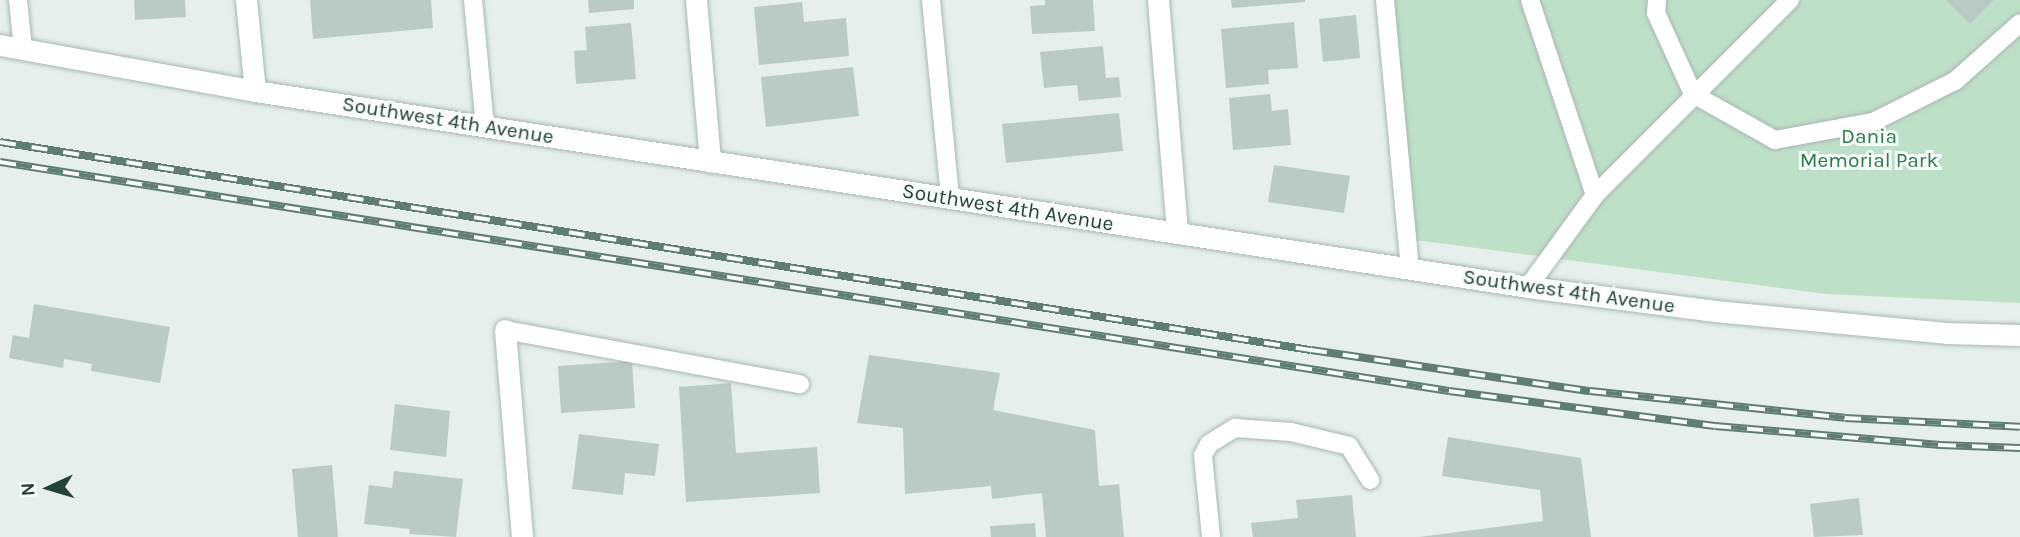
<!DOCTYPE html>
<style>
body{margin:0}
#map{position:relative;width:2020px;height:537px;overflow:hidden;background:#e6efeb;font-family:Karla,sans-serif}
div>[style]{position:absolute}
.green>*{inset:0;background:#bfe0c8}
.building>*{inset:0;background:#bbcac4}
.roads{filter:drop-shadow(0 0 2px #a8b8b2) drop-shadow(0 0 2px #a8b8b2)}
.service>*{height:18px;margin:-9px;padding:0 9px;transform-origin:9px;border-radius:9px;background:#fff}
.minor>*{height:21px;margin:-10.5px;padding:0 10.5px;transform-origin:10.5px;border-radius:10.5px;background:#fff}
.rail>*{height:8px;margin-top:-4px;transform-origin:0;background:repeating-linear-gradient(90deg,#f7fbf9 0 16px,#5f7d75 0 32px);box-sizing:border-box;border-block:2px solid #5f7d75}
span{translate:-50% -50%;white-space:nowrap;text-align:center;line-height:1.15;-webkit-text-stroke:6px #f7fbf9;paint-order:stroke}
.street-label{font-size:21px;color:#24423a}
.park-label{font-size:21px;color:#2d7a4b}
.north{position:absolute;left:14px;top:453px;width:70px;height:70px;-webkit-text-stroke:5px #f7fbf9;paint-order:stroke;rotate:266deg;font-size:19px;font-weight:700;line-height:28px;text-align:center;color:#24423a}
.north::after{content:'';display:block;margin:auto;width:24px;height:32px;background:#24423a;clip-path:polygon(50% 0,100% 100%,50% 72%,0 100%)}
</style>
<div id="map">
<div class="green">
<i style="clip-path:polygon(1392px 0,2020px 0,2020px 303px,1826px 294px,1415px 240px)"></i>
</div>
<div class="building">
<i style="clip-path:polygon(134px 0,185px 0,186px 17px,135px 20px)"></i>
<i style="clip-path:polygon(310px 0,431px 0,433px 28px,313px 39px)"></i>
<i style="clip-path:polygon(588px 0,634px 0,634px 9px,589px 13px)"></i>
<i style="clip-path:polygon(1045px 0,1093px 0,1095px 31px,1032px 34px,1030px 6px,1045px 5px)"></i>
<i style="clip-path:polygon(1231px 0,1305px 0,1305px 2px,1232px 8px)"></i>
<i style="clip-path:polygon(1946px 0,1994px 0,1970px 24px)"></i>
<i style="clip-path:polygon(802px 2px,804px 22px,846px 18px,849px 56px,759px 65px,754px 7px)"></i>
<i style="clip-path:polygon(1356px 15px,1360px 58px,1323px 62px,1319px 19px)"></i>
<i style="clip-path:polygon(1294px 22px,1298px 68px,1268px 70px,1269px 84px,1226px 88px,1221px 29px)"></i>
<i style="clip-path:polygon(631px 23px,636px 79px,576px 84px,574px 51px,587px 50px,585px 27px)"></i>
<i style="clip-path:polygon(1103px 46px,1106px 78px,1119px 77px,1121px 97px,1079px 101px,1077px 85px,1044px 88px,1040px 52px)"></i>
<i style="clip-path:polygon(853px 67px,859px 116px,766px 127px,761px 77px)"></i>
<i style="clip-path:polygon(1270px 94px,1272px 111px,1288px 109px,1291px 145px,1233px 150px,1229px 98px)"></i>
<i style="clip-path:polygon(1119px 113px,1123px 151px,1006px 163px,1002px 124px)"></i>
<i style="clip-path:polygon(1274px 165px,1350px 176px,1344px 213px,1268px 202px)"></i>
<i style="clip-path:polygon(34px 304px,170px 327px,160px 383px,91px 371px,92px 364px,64px 359px,63px 368px,9px 358px,13px 335px,29px 338px)"></i>
<i style="clip-path:polygon(869px 355px,1000px 373px,993px 410px,1095px 430px,1099px 486px,1119px 484px,1124px 537px,1046px 537px,1042px 493px,992px 499px,991px 486px,905px 494px,903px 428px,857px 423px)"></i>
<i style="clip-path:polygon(632px 361px,635px 408px,561px 413px,558px 366px)"></i>
<i style="clip-path:polygon(731px 383px,736px 453px,817px 447px,820px 493px,686px 502px,679px 387px)"></i>
<i style="clip-path:polygon(395px 404px,450px 411px,446px 457px,390px 450px)"></i>
<i style="clip-path:polygon(579px 434px,659px 444px,655px 476px,625px 473px,623px 495px,572px 489px)"></i>
<i style="clip-path:polygon(1448px 437px,1581px 458px,1591px 537px,1419px 537px,1543px 521px,1540px 490px,1442px 476px)"></i>
<i style="clip-path:polygon(332px 465px,338px 537px,298px 537px,292px 469px)"></i>
<i style="clip-path:polygon(394px 471px,463px 479px,456px 537px,409px 534px,410px 529px,364px 524px,369px 485px,392px 488px)"></i>
<i style="clip-path:polygon(1352px 495px,1356px 537px,1253px 537px,1251px 523px,1298px 518px,1296px 500px)"></i>
<i style="clip-path:polygon(1859px 498px,1863px 535px,1814px 537px,1810px 504px)"></i>
<i style="clip-path:polygon(1035px 523px,1036px 537px,991px 537px,990px 526px)"></i>
</div>
<div class="roads">
<div class="service">
<i style="left:18px;top:0;width:49px;rotate:84.2deg"></i>
<i style="left:473px;top:0;width:127px;rotate:84.6deg"></i>
<i style="left:931px;top:0;width:199px;rotate:84.5deg"></i>
<i style="left:1385px;top:0;width:270px;rotate:84.7deg"></i>
<i style="left:1530px;top:0;width:206px;rotate:71.6deg"></i>
<i style="left:1657px;top:0;width:13px;rotate:94deg"></i>
<i style="left:1656px;top:13px;width:89px;rotate:65.4deg"></i>
<i style="left:1693px;top:94px;width:94px;rotate:29.3deg"></i>
<i style="left:1775px;top:140px;width:100px;rotate:-10.4deg"></i>
<i style="left:1873px;top:122px;width:92px;rotate:-26.6deg"></i>
<i style="left:1955px;top:81px;width:87px;rotate:-41.7deg"></i>
<i style="left:1528px;top:287px;width:114px;rotate:-53.9deg"></i>
<i style="left:1595px;top:195px;width:276px;rotate:-45deg"></i>
<i style="left:505px;top:330px;width:300px;rotate:10.4deg"></i>
<i style="left:1211px;top:537px;width:82px;rotate:-95.6deg"></i>
<i style="left:1203px;top:455px;width:13px;rotate:-61deg"></i>
<i style="left:1209px;top:444px;width:31px;rotate:-32deg"></i>
<i style="left:1235px;top:428px;width:56px;rotate:4.1deg"></i>
<i style="left:1291px;top:432px;width:60px;rotate:13.6deg"></i>
<i style="left:1349px;top:446px;width:40px;rotate:58deg"></i>
</div>
<div class="minor">
<i style="left:246px;top:0;width:91px;rotate:84.4deg"></i>
<i style="left:696px;top:0;width:162px;rotate:85deg"></i>
<i style="left:1158px;top:0;width:234px;rotate:85.3deg"></i>
<i style="left:0;top:45px;width:259px;rotate:10.2deg"></i>
<i style="left:255px;top:91px;width:1288px;rotate:8.75deg"></i>
<i style="left:1528px;top:287px;width:189px;rotate:7.3deg"></i>
<i style="left:1715px;top:311px;width:232px;rotate:5.4deg"></i>
<i style="left:1946px;top:333px;width:74px;rotate:1.5deg"></i>
<i style="left:505px;top:330px;width:208px;rotate:85.3deg"></i>
</div>
</div>
<div class="rail">
<i style="left:0;top:142px;width:1327px;rotate:9.02deg"></i>
<i style="left:1311px;top:350px;width:282px;rotate:8.4deg"></i>
<i style="left:1590px;top:391px;width:256px;rotate:6deg"></i>
<i style="left:1845px;top:418px;width:175px;rotate:2.9deg"></i>
<i style="left:0;top:162px;width:1467px;rotate:8.98deg"></i>
<i style="left:1449px;top:391px;width:268px;rotate:7.5deg"></i>
<i style="left:1715px;top:426px;width:226px;rotate:4.8deg"></i>
<i style="left:1940px;top:445px;width:80px;rotate:2.1deg"></i>
</div>
<div class="street-label">
<span style="left:448px;top:120px;rotate:9deg">Southwest 4th Avenue</span>
<span style="left:1008px;top:207px;rotate:9deg">Southwest 4th Avenue</span>
<span style="left:1569px;top:291px;rotate:8deg">Southwest 4th Avenue</span>
</div>
<div class="park-label">
<span style="left:1869px;top:148px">Dania<br>Memorial Park</span>
</div>
<div class="north">N</div>
</div>
